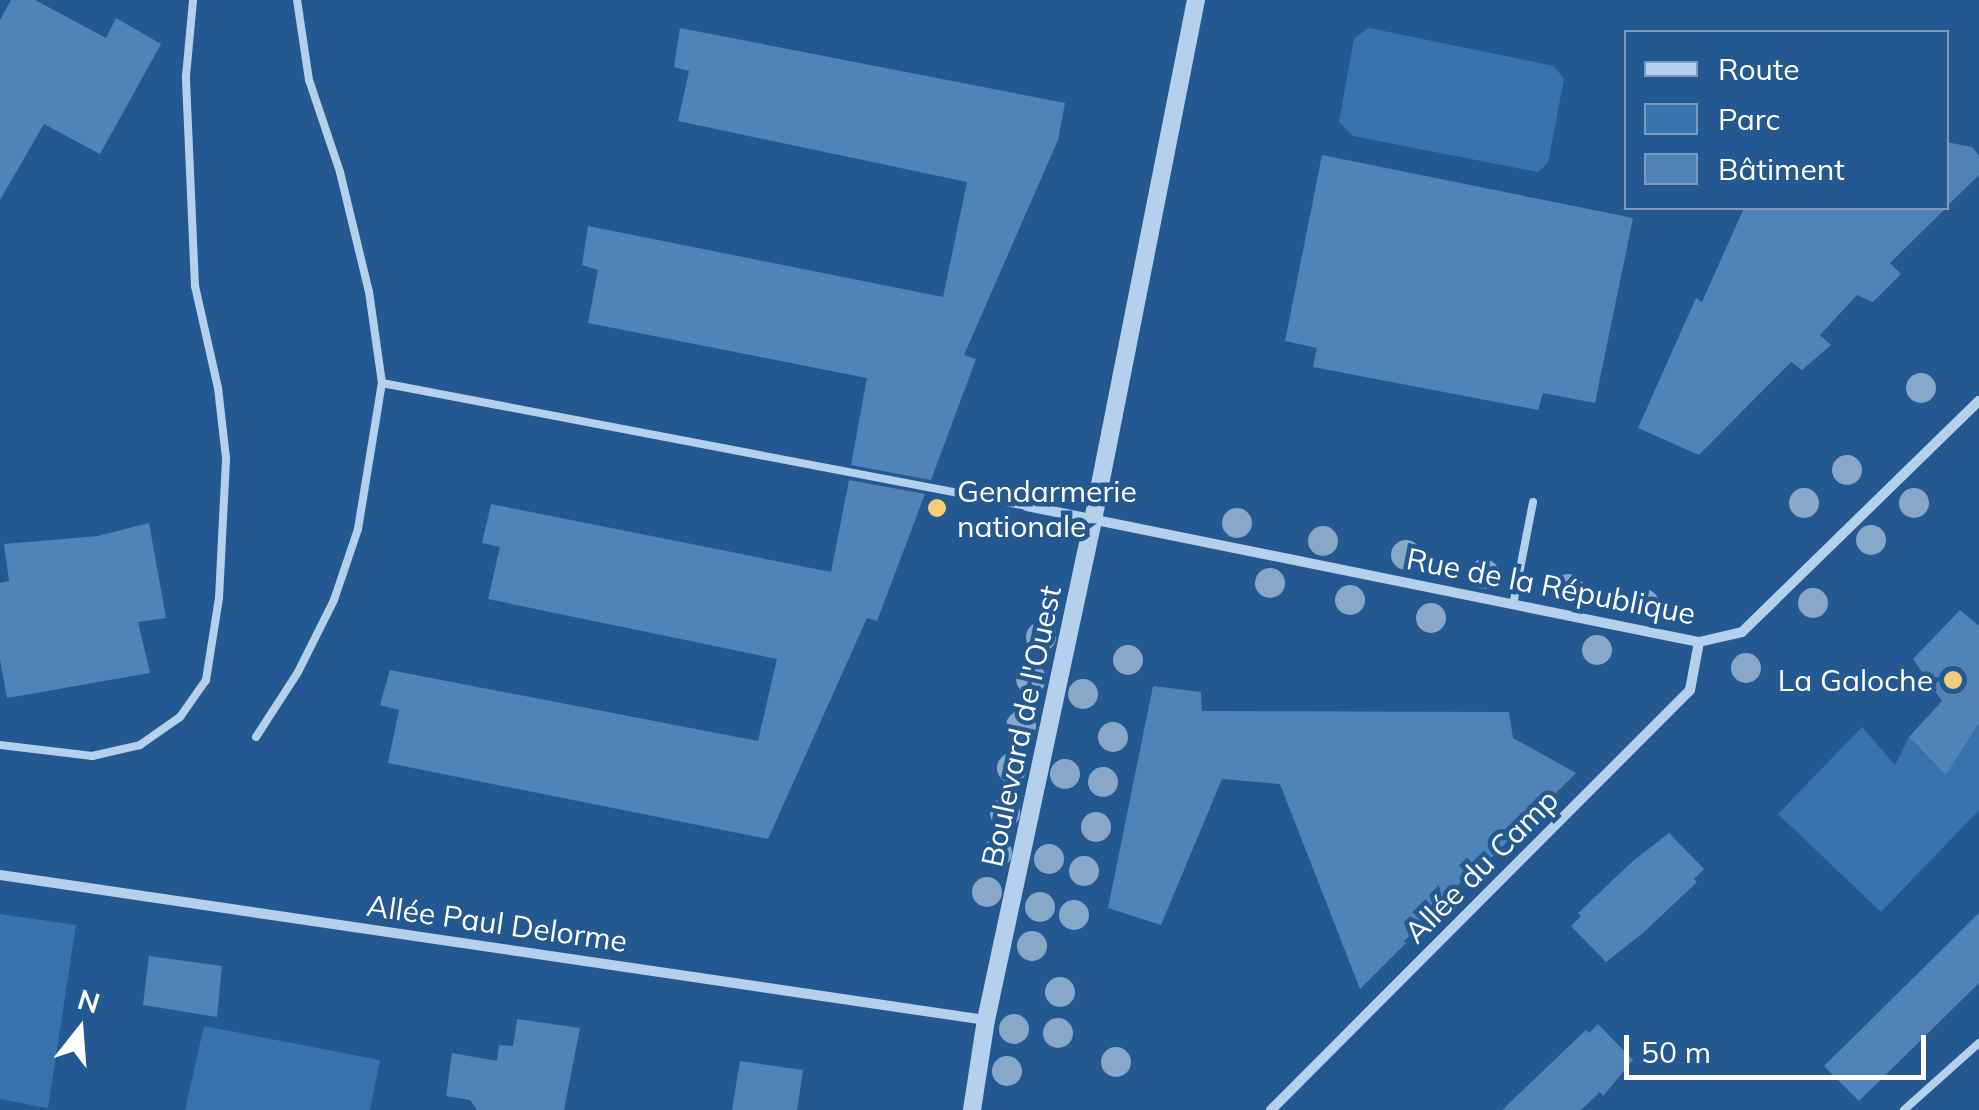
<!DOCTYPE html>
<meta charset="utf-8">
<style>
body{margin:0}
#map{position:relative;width:1979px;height:1110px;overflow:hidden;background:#245890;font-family:Mulish,sans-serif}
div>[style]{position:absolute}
.green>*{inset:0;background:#3873ad}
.building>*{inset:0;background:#5084b8}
.service>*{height:8px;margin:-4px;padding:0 4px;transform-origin:4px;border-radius:4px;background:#b5d0ec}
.minor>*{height:10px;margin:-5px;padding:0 5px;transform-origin:5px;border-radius:5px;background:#b5d0ec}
.tertiary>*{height:18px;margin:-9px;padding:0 9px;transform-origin:9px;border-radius:9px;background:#b5d0ec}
.trees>*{width:30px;height:30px;margin:-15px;border-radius:50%;background:#88a8ca}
.dots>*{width:28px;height:28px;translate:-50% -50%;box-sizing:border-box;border:5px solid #245890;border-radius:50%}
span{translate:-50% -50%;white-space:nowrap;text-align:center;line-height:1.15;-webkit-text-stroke:9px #245890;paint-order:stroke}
.poi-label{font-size:30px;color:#fff}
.left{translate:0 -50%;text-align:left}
.right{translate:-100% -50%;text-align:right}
.street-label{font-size:30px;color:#fff}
.legend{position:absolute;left:1624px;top:30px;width:325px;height:180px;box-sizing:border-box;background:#245890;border:2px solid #7c9bbc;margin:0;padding:12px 18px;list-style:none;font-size:30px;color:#fff}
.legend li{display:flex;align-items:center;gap:20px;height:50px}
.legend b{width:50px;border:2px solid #7c9bbc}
.north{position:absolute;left:30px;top:980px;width:100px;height:100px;-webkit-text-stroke:8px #245890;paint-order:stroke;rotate:17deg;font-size:28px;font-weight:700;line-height:40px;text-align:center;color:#fff}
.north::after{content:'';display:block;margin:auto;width:35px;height:45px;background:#fff;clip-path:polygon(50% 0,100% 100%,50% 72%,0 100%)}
.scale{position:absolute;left:1624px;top:1035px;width:302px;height:45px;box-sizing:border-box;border:5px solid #fff;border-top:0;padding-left:12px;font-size:30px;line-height:35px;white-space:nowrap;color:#fff;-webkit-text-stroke:8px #245890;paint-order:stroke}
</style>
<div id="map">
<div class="green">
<i style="clip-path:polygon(1369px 28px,1554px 66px,1564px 79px,1548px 163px,1538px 172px,1353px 136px,1339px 122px,1354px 38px)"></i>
<i style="clip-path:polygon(1979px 723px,1979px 810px,1881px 912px,1778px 814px,1862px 727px,1895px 765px,1909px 737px,1946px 775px)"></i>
<i style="clip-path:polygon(0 914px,76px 925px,48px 1108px,0 1099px)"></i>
<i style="clip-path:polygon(204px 1026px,380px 1060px,370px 1110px,185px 1110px)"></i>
</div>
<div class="building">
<i style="clip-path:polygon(11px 0,35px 0,106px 38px,116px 18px,161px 44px,100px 154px,44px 124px,0 200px,0 20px)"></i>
<i style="clip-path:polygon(680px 28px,1065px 103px,1058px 140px,964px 355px,976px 359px,931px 480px,851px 465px,867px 378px,588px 323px,598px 270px,582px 265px,588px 226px,943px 297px,967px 182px,678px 121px,689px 71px,674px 67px)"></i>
<i style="clip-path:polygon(1946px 142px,1972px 147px,1979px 156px,1979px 175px,1946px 207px)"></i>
<i style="clip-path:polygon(1322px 155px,1633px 218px,1595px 403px,1543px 393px,1538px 410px,1313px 367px,1317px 348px,1285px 341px)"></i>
<i style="clip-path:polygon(1744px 208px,1946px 208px,1890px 263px,1901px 274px,1873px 302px,1857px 295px,1820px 335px,1831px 345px,1802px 370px,1791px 362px,1699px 455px,1638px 428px,1696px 298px,1702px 302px)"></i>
<i style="clip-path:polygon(849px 480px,925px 494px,877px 621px,867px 618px,768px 839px,388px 763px,399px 710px,380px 705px,390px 670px,758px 741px,777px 659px,488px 599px,500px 547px,482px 543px,491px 504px,831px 572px)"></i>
<i style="clip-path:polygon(149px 523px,166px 618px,138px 622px,150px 673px,7px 698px,0 659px,0 583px,9px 581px,4px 544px,98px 536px)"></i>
<i style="clip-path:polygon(1960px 610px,1979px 626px,1979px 723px,1946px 775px,1909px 737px,1942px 701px,1913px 659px)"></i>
<i style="clip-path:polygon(1153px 686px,1201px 692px,1202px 711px,1509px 712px,1513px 738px,1576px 773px,1360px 989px,1280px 784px,1222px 779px,1161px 925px,1108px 908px)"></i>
<i style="clip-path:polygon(1669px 833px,1704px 869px,1694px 879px,1697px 882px,1643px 933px,1606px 962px,1571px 926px,1581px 916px,1578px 913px,1633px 861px)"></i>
<i style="clip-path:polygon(1979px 913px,1979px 983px,1859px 1101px,1824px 1066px)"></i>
<i style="clip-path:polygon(149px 956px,222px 966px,217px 1017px,143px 1005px)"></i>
<i style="clip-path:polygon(517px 1019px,580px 1028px,564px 1110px,477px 1110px,470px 1100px,446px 1096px,452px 1053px,497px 1061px,499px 1045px,513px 1046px)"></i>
<i style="clip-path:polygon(1598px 1024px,1633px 1060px,1603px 1096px,1600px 1092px,1581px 1110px,1502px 1110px,1586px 1030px,1589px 1033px)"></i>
<i style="clip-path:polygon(740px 1061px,803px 1070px,797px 1110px,732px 1110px)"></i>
</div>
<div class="service">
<i style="left:382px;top:383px;width:657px;rotate:10.8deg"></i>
<i style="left:1513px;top:605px;width:105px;rotate:-79deg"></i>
<i style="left:256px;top:737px;width:77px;rotate:-57.1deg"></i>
<i style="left:298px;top:672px;width:80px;rotate:-63.4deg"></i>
<i style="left:334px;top:600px;width:75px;rotate:-71.3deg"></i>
<i style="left:358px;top:529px;width:148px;rotate:-80.7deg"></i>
<i style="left:382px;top:383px;width:92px;rotate:-98.1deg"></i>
<i style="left:369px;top:292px;width:123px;rotate:-103.6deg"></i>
<i style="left:340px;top:172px;width:97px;rotate:-108.6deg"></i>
<i style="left:309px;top:80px;width:81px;rotate:-98.5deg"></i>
<i style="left:0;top:745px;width:93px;rotate:6.8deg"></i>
<i style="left:92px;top:756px;width:49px;rotate:-12.9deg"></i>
<i style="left:140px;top:745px;width:49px;rotate:-35deg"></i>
<i style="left:180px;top:717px;width:45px;rotate:-54.9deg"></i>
<i style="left:206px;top:680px;width:83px;rotate:-81deg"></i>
<i style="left:219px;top:598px;width:140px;rotate:-87.1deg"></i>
<i style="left:226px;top:458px;width:70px;rotate:-96.5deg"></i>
<i style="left:218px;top:388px;width:105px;rotate:-102.7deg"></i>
<i style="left:195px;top:286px;width:210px;rotate:-92.5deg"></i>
<i style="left:186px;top:76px;width:76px;rotate:-84.7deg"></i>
<i style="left:1904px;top:1110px;width:101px;rotate:-41.8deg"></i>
</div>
<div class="minor">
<i style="left:1027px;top:506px;width:686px;rotate:11.44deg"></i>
<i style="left:1699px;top:642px;width:44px;rotate:-13.1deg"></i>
<i style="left:1742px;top:632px;width:331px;rotate:-44.3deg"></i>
<i style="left:0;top:875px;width:997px;rotate:8.37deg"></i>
<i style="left:1271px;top:1110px;width:593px;rotate:-45.07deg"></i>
<i style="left:1690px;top:690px;width:49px;rotate:-79.4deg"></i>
</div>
<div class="tertiary">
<i style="left:972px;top:1110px;width:91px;rotate:-81.2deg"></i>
<i style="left:986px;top:1020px;width:511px;rotate:-77.92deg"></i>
<i style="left:1093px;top:520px;width:530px;rotate:-78.8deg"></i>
</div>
<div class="trees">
<i style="left:1921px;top:388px"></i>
<i style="left:1847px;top:470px"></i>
<i style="left:1804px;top:503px"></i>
<i style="left:1914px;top:503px"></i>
<i style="left:1237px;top:523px"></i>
<i style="left:1871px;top:540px"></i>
<i style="left:1323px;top:541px"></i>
<i style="left:1406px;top:555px"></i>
<i style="left:1484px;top:574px"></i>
<i style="left:1270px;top:583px"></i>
<i style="left:1569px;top:589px"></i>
<i style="left:1350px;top:600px"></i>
<i style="left:1813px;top:603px"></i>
<i style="left:1644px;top:604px"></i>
<i style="left:1431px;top:618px"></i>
<i style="left:1041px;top:637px"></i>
<i style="left:1597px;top:650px"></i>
<i style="left:1128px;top:660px"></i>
<i style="left:1746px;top:668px"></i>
<i style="left:1031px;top:679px"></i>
<i style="left:1083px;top:694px"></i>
<i style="left:1021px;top:726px"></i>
<i style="left:1113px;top:737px"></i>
<i style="left:1012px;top:768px"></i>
<i style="left:1065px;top:774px"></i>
<i style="left:1103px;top:782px"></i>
<i style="left:1005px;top:813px"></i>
<i style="left:1096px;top:827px"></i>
<i style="left:997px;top:853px"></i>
<i style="left:1049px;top:859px"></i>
<i style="left:1084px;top:871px"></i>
<i style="left:987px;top:892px"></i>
<i style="left:1040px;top:907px"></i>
<i style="left:1074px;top:915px"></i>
<i style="left:1032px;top:946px"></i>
<i style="left:1060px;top:992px"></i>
<i style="left:1014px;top:1029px"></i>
<i style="left:1058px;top:1033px"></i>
<i style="left:1116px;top:1062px"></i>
<i style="left:1007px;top:1071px"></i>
</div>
<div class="dots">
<i style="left:937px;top:508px;background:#f7cc78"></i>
<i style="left:1953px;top:680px;background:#f7cc78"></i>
</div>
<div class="poi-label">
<span class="left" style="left:957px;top:508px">Gendarmerie<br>nationale</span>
<span class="right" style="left:1933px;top:680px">La Galoche</span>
</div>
<div class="street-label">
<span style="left:1551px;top:586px;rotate:11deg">Rue de la République</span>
<span style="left:1021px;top:726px;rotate:-78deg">Boulevard de l'Ouest</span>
<span style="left:1481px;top:866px;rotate:-45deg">Allée du Camp</span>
<span style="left:497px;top:923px;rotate:8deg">Allée Paul Delorme</span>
</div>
<ul class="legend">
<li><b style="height:12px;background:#b5d0ec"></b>Route</li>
<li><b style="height:28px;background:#3873ad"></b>Parc</li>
<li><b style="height:28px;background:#5084b8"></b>Bâtiment</li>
</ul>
<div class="north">N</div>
<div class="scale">50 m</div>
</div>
